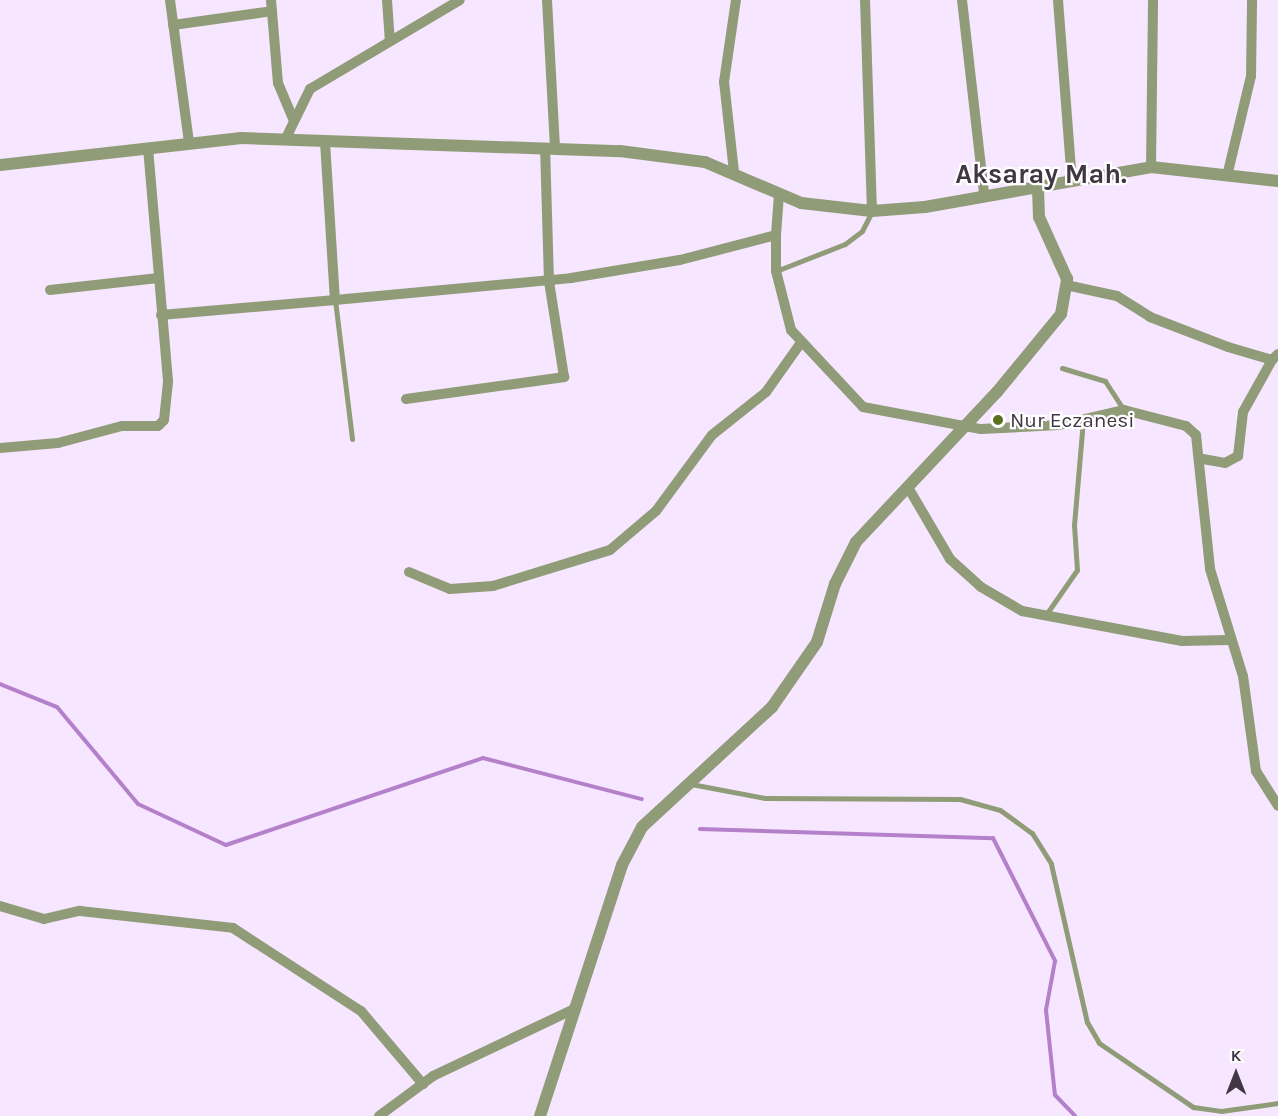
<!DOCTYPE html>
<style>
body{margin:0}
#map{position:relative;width:1278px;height:1116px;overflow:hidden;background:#f7e6ff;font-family:Karla,sans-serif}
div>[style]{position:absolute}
.stream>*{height:4px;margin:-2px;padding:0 2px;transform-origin:2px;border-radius:2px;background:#b480ca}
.service>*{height:5px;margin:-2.5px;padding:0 2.5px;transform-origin:2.5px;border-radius:2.5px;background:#909c78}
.minor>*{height:10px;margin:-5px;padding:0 5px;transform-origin:5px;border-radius:5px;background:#909c78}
.tertiary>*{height:12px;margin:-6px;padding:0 6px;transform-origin:6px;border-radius:6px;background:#909c78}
.dots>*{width:16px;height:16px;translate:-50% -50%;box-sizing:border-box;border:3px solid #fff;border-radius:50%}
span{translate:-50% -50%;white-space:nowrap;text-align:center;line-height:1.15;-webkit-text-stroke:4.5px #fff;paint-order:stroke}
.poi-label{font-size:21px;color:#403743}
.left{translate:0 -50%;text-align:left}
.district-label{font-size:27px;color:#403743;font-weight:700}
.north{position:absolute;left:1206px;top:1044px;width:60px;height:60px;-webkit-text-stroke:4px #fff;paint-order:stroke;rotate:0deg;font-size:16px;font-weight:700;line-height:24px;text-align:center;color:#403743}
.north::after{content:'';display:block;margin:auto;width:21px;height:27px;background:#403743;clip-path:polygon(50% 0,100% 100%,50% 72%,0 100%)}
</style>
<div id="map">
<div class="stream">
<i style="left:0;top:684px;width:61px;rotate:22deg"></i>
<i style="left:57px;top:707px;width:126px;rotate:50.1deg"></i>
<i style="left:138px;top:804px;width:97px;rotate:25deg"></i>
<i style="left:226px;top:845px;width:271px;rotate:-18.7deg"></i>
<i style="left:483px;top:758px;width:164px;rotate:14.5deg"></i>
<i style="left:700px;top:829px;width:293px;rotate:1.8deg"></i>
<i style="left:993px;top:838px;width:138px;rotate:63.2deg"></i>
<i style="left:1055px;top:961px;width:50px;rotate:100.4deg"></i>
<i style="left:1046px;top:1010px;width:85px;rotate:84deg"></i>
<i style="left:1055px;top:1095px;width:29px;rotate:46deg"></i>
</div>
<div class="service">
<i style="left:776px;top:271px;width:74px;rotate:-21.4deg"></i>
<i style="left:845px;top:244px;width:21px;rotate:-37deg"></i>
<i style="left:862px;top:231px;width:22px;rotate:-63deg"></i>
<i style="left:335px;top:300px;width:140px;rotate:83deg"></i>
<i style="left:1062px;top:368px;width:45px;rotate:16.8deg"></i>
<i style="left:1105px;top:381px;width:35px;rotate:57deg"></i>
<i style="left:1045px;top:616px;width:56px;rotate:-55.2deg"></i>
<i style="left:1077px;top:570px;width:45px;rotate:-93.8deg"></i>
<i style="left:1074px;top:525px;width:104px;rotate:-85.1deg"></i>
<i style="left:691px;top:784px;width:75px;rotate:10.7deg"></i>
<i style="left:765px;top:798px;width:195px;rotate:0.3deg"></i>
<i style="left:960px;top:799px;width:41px;rotate:15.4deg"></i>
<i style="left:1000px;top:810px;width:39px;rotate:36deg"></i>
<i style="left:1032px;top:833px;width:36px;rotate:58deg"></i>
<i style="left:1051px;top:864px;width:162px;rotate:77.2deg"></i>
<i style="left:1087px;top:1022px;width:24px;rotate:60deg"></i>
<i style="left:1099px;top:1043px;width:114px;rotate:34.2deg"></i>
<i style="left:1193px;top:1107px;width:28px;rotate:8deg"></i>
<i style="left:1221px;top:1111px;width:58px;rotate:-8deg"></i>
</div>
<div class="minor">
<i style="left:170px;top:0;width:144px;rotate:82.4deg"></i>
<i style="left:271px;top:0;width:83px;rotate:85.2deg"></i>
<i style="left:278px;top:83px;width:41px;rotate:67.2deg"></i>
<i style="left:387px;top:0;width:39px;rotate:86deg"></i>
<i style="left:547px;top:0;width:148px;rotate:86.9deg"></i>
<i style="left:865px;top:0;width:211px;rotate:88.1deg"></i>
<i style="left:962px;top:0;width:195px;rotate:83.5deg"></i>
<i style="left:1058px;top:0;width:182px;rotate:85.6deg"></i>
<i style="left:173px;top:25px;width:100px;rotate:-8deg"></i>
<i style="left:286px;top:138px;width:55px;rotate:-63.9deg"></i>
<i style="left:310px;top:89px;width:174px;rotate:-30.7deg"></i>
<i style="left:325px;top:142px;width:158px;rotate:86.4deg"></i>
<i style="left:335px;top:300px;width:237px;rotate:-5.3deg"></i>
<i style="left:571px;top:278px;width:110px;rotate:-9.4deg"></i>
<i style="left:680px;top:260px;width:99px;rotate:-14.6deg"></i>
<i style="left:776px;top:235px;width:41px;rotate:-85.8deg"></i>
<i style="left:1151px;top:167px;width:167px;rotate:-89.3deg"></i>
<i style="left:734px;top:172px;width:91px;rotate:-96.3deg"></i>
<i style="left:724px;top:82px;width:83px;rotate:-81.7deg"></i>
<i style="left:1227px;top:176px;width:103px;rotate:-76.5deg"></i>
<i style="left:1251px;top:76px;width:76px;rotate:-89.2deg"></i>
<i style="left:776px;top:235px;width:36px;rotate:90deg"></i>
<i style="left:776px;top:271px;width:61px;rotate:75.7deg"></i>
<i style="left:791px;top:330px;width:105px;rotate:46.9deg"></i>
<i style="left:863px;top:407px;width:120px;rotate:10.6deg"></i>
<i style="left:981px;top:429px;width:78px;rotate:-2.9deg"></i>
<i style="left:1059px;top:425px;width:67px;rotate:-13deg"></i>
<i style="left:1124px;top:410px;width:64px;rotate:14.5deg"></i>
<i style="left:1186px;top:426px;width:13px;rotate:42deg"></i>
<i style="left:1196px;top:435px;width:135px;rotate:84deg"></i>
<i style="left:1210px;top:569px;width:112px;rotate:72.9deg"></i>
<i style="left:1243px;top:676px;width:96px;rotate:82.2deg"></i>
<i style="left:1256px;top:771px;width:41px;rotate:57.8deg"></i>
<i style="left:1066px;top:285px;width:52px;rotate:12.2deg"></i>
<i style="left:1117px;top:296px;width:39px;rotate:32deg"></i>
<i style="left:1150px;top:317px;width:84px;rotate:21deg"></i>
<i style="left:1228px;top:347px;width:46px;rotate:16.5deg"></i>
<i style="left:1272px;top:360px;width:8px;rotate:-45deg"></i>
<i style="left:50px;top:290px;width:109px;rotate:-6.3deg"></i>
<i style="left:161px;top:315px;width:175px;rotate:-4.9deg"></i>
<i style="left:406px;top:399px;width:160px;rotate:-7.9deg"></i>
<i style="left:564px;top:377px;width:97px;rotate:-98.9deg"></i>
<i style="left:549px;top:281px;width:133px;rotate:-91.7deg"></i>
<i style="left:0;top:448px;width:58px;rotate:-4.9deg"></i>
<i style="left:58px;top:443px;width:66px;rotate:-14.9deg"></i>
<i style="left:122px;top:426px;width:36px"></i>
<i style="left:158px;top:426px;width:8px;rotate:-45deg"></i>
<i style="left:164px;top:420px;width:39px;rotate:-84deg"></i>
<i style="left:168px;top:381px;width:234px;rotate:-94.9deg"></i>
<i style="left:1203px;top:459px;width:22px;rotate:10deg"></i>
<i style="left:1225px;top:463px;width:15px;rotate:-28deg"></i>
<i style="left:1238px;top:456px;width:44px;rotate:-83.5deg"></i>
<i style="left:1243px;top:412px;width:60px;rotate:-60.9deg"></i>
<i style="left:909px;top:489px;width:81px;rotate:59.6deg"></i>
<i style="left:950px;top:559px;width:42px;rotate:42.1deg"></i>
<i style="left:981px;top:587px;width:48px;rotate:30.3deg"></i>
<i style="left:1022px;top:611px;width:163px;rotate:10.6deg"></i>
<i style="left:1182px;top:641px;width:47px;rotate:-1.2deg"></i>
<i style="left:409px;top:572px;width:44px;rotate:22.5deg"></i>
<i style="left:450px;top:589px;width:43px;rotate:-4deg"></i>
<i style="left:493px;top:586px;width:122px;rotate:-17.1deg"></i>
<i style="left:610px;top:550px;width:60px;rotate:-40.3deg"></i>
<i style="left:656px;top:511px;width:94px;rotate:-53.6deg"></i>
<i style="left:712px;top:435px;width:69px;rotate:-38.5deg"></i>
<i style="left:766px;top:392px;width:59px;rotate:-54.7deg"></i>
<i style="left:0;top:906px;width:46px;rotate:16.5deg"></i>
<i style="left:44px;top:919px;width:37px;rotate:-13deg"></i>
<i style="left:80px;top:911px;width:154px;rotate:6.3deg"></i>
<i style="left:233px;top:928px;width:153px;rotate:33deg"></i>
<i style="left:361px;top:1011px;width:96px;rotate:49.7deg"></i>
<i style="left:379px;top:1116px;width:67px;rotate:-36.5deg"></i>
<i style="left:433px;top:1076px;width:158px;rotate:-25.4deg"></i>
</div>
<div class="tertiary">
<i style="left:0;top:165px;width:243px;rotate:-6.4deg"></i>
<i style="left:241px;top:138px;width:379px;rotate:2deg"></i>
<i style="left:620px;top:151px;width:86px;rotate:7.4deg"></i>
<i style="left:705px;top:162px;width:104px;rotate:23.1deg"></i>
<i style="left:801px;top:203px;width:71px;rotate:6.4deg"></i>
<i style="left:872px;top:211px;width:53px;rotate:-4.3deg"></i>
<i style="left:925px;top:207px;width:230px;rotate:-10deg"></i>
<i style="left:1151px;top:167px;width:128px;rotate:6.3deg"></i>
<i style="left:540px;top:1116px;width:264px;rotate:-71.9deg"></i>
<i style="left:622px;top:865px;width:43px;rotate:-62.2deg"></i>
<i style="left:642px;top:827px;width:177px;rotate:-42.7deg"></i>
<i style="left:772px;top:707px;width:79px;rotate:-55.3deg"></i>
<i style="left:817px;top:642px;width:61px;rotate:-72.8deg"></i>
<i style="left:835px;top:584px;width:47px;rotate:-63.4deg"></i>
<i style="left:856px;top:542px;width:206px;rotate:-46.8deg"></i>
<i style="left:997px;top:392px;width:101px;rotate:-50.6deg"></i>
<i style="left:1061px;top:314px;width:36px;rotate:-80deg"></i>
<i style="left:1067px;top:279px;width:68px;rotate:-114.3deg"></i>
<i style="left:1039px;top:217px;width:31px;rotate:-92deg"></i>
</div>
<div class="dots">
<i style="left:998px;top:420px;background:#5b7121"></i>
</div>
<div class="poi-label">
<span class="left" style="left:1010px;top:420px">Nur Eczanesi</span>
</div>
<div class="district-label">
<span style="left:1041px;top:175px">Aksaray Mah.</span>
</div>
<div class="north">K</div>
</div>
